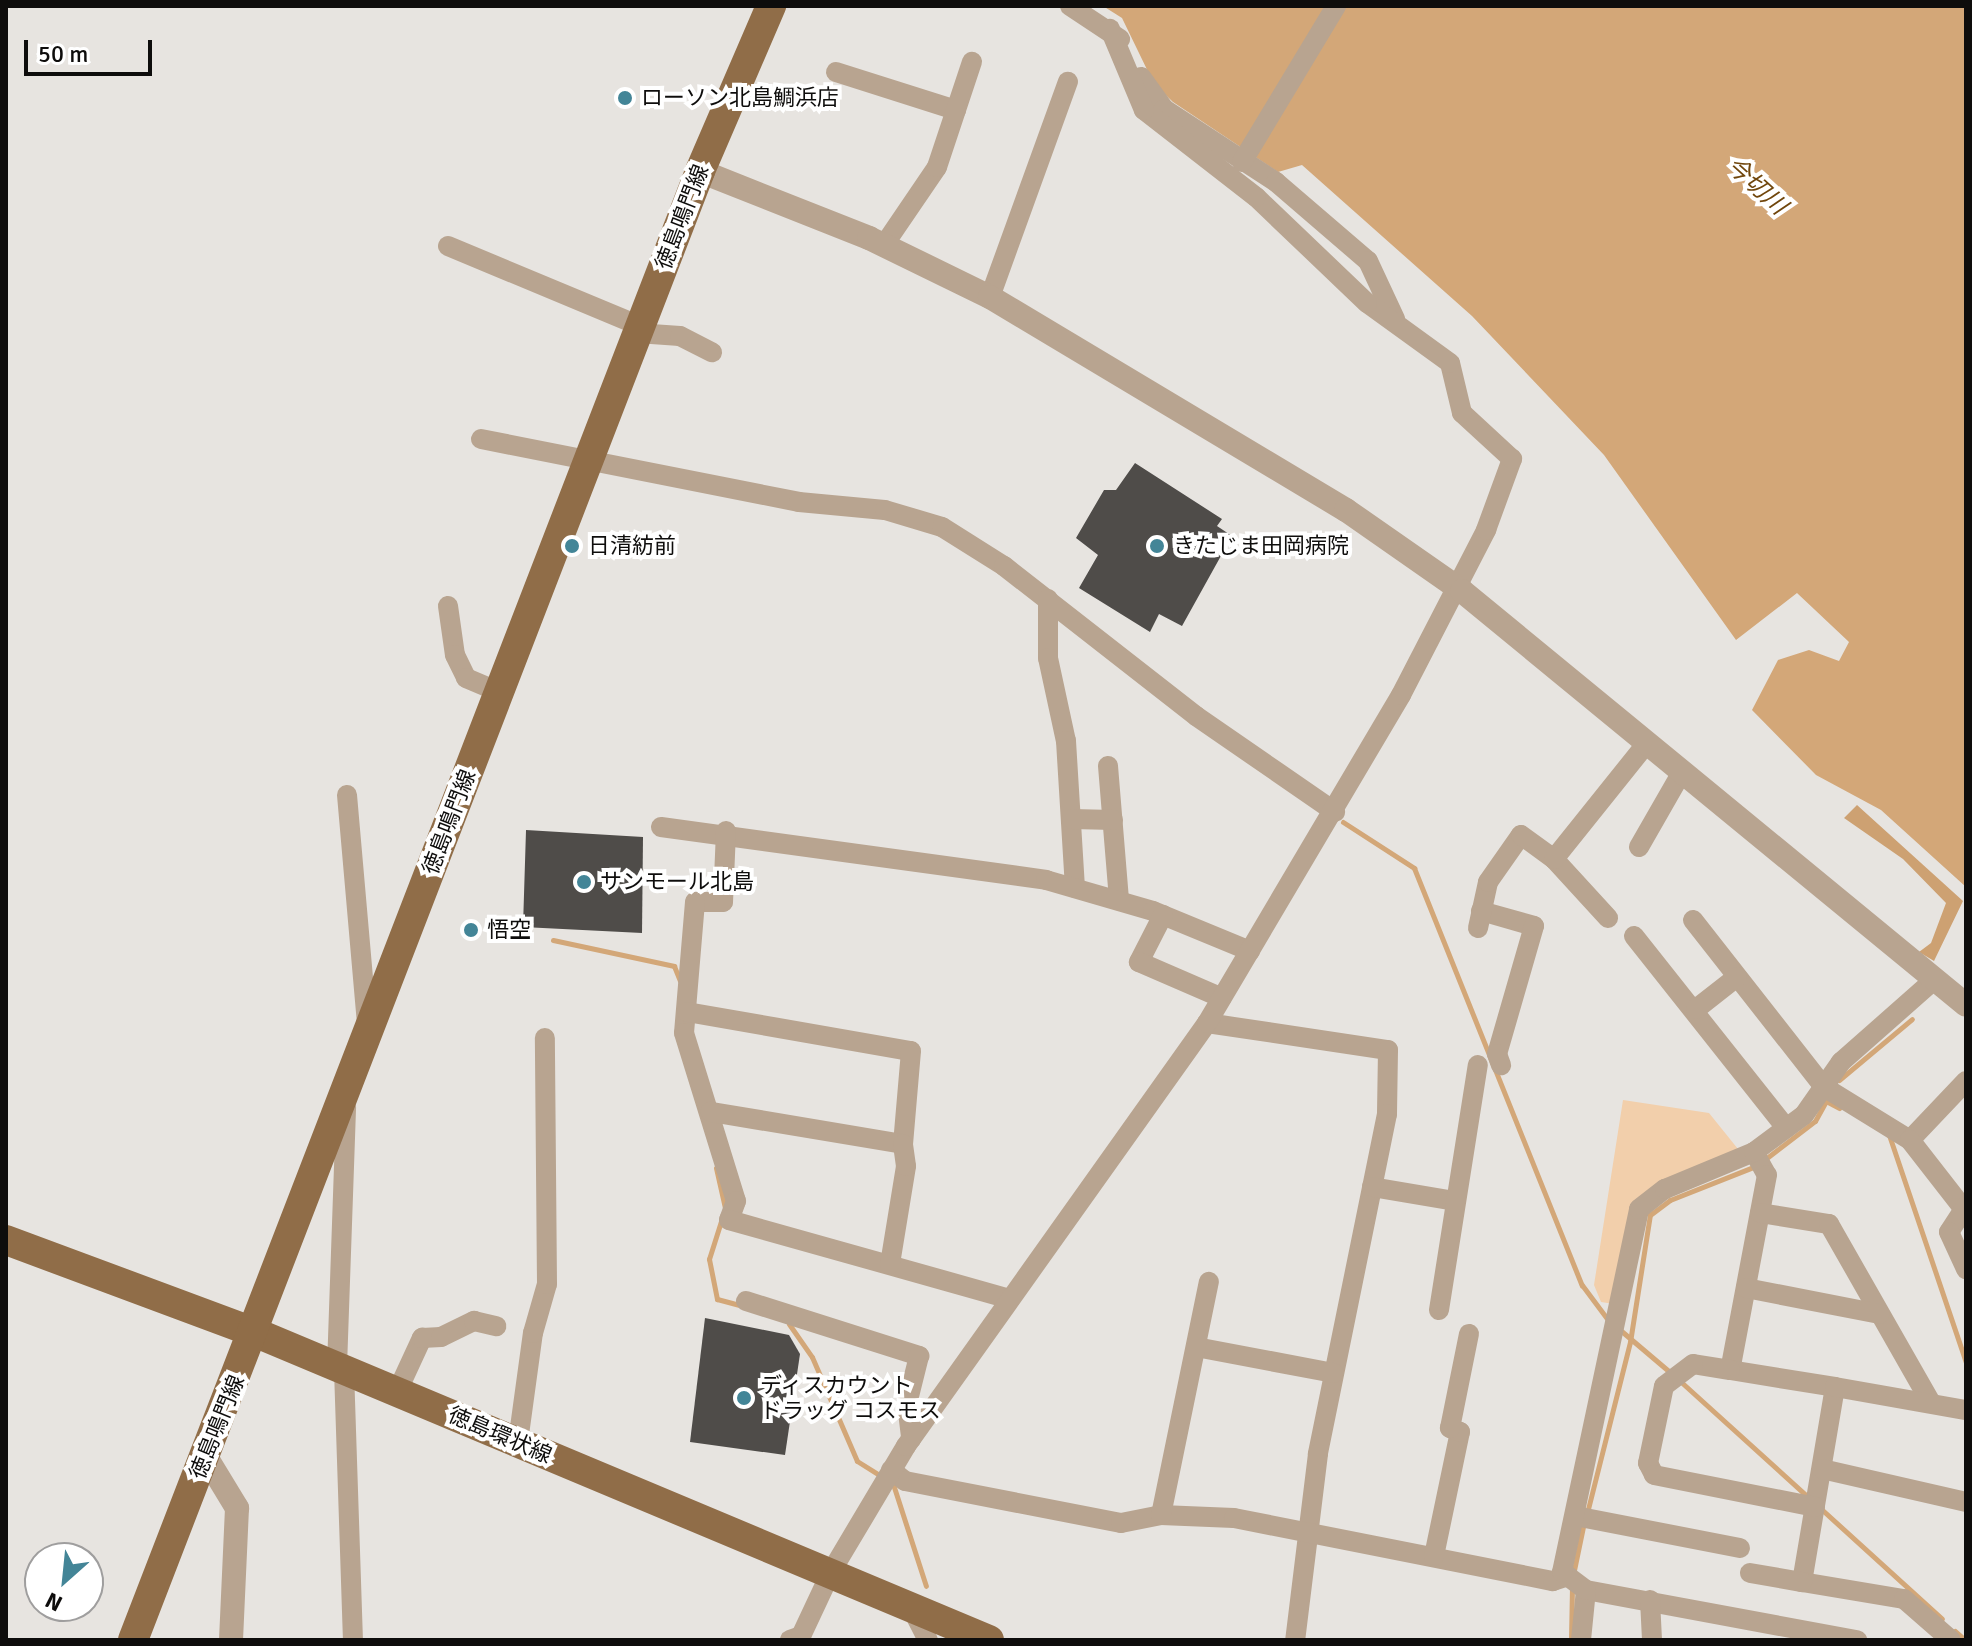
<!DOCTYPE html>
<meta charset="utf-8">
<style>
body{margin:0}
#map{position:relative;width:1972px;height:1646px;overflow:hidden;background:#e7e4e0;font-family:Signika,"Noto Sans JP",sans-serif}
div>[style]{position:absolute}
.green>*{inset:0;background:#f2cfab}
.forest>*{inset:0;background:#cda172}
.water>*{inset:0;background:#d3a778}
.stream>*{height:5px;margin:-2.5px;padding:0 2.5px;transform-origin:2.5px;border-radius:2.5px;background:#d3a778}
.building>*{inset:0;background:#4f4c49}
.minor>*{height:20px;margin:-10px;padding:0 10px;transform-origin:10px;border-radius:10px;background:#b8a490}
.tertiary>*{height:24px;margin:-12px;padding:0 12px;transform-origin:12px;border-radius:12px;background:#b8a490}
.primary>*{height:30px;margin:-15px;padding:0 15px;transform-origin:15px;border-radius:15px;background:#906d48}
.dots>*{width:22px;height:22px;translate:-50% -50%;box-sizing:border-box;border:4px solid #fff;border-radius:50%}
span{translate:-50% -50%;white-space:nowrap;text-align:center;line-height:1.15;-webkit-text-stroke:8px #fff;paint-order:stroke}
.poi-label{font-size:22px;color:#0e0d0c}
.left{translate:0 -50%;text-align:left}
.street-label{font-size:22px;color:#0e0d0c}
.water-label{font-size:24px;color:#70460c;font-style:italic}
.frame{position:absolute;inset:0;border:8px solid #0e0d0c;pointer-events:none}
.north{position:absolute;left:24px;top:1542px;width:80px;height:80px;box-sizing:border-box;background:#fff;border:2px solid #9f9e9e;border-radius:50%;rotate:207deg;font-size:22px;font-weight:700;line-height:32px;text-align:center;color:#0e0d0c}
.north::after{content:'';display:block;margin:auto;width:28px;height:36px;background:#438597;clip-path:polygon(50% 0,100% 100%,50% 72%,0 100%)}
.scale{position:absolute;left:24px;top:40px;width:128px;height:36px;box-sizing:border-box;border:4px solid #0e0d0c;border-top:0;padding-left:10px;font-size:24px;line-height:28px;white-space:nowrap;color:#0e0d0c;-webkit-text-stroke:6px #fff;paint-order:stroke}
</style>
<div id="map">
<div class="green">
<i style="clip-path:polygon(1623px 1100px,1709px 1113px,1738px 1149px,1635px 1203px,1614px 1304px,1601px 1302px,1594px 1285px)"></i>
</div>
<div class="forest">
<i style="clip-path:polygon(1857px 805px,1963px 901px,1934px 961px,1919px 952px,1931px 943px,1946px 903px,1903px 859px,1844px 818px)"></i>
</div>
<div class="water">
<i style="clip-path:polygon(1103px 6px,1966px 6px,1966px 887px,1881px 810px,1816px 775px,1752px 710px,1778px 660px,1809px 650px,1839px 661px,1849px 642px,1797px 593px,1736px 640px,1604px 455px,1472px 316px,1302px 165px,1278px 172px,1173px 102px,1154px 84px,1122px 18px)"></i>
</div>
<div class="stream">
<i style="left:1343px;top:822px;width:85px;rotate:32.9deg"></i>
<i style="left:1414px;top:868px;width:450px;rotate:68.1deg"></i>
<i style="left:1582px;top:1285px;width:44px;rotate:53.4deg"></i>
<i style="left:553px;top:940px;width:124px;rotate:12.1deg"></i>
<i style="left:674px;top:966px;width:16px;rotate:68deg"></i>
<i style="left:1839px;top:1080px;width:95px;rotate:-39.9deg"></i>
<i style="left:1889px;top:1135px;width:240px;rotate:71.3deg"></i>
<i style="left:1764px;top:1160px;width:64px;rotate:-37.4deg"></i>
<i style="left:1815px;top:1121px;width:23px;rotate:-61deg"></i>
<i style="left:1826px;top:1101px;width:15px;rotate:28deg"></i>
<i style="left:716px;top:1168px;width:41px;rotate:77.3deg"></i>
<i style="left:722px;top:1218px;width:43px;rotate:107.6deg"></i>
<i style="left:709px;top:1259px;width:41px;rotate:78.7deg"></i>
<i style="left:717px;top:1299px;width:27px;rotate:15deg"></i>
<i style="left:789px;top:1324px;width:40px;rotate:55.1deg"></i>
<i style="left:812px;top:1357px;width:113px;rotate:66.6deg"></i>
<i style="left:857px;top:1461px;width:28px;rotate:32deg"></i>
<i style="left:1619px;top:1329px;width:70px;rotate:40.3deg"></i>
<i style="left:1680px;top:1381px;width:174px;rotate:42.2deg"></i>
<i style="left:893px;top:1484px;width:107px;rotate:72.1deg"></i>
<i style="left:1819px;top:1507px;width:166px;rotate:42.3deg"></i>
<i style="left:1587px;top:1513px;width:176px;rotate:-75.9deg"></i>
<i style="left:1630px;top:1342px;width:129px;rotate:-81.1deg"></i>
<i style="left:1650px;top:1215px;width:25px;rotate:-37deg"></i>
<i style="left:1670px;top:1200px;width:92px;rotate:-21.6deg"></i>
<i style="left:1573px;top:1575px;width:54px;rotate:-78.3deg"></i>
<i style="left:1955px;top:1631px;width:13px;rotate:42deg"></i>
<i style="left:1571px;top:1639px;width:54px;rotate:-88.9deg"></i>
</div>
<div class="building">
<i style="clip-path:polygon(1135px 463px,1222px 519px,1217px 526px,1232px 536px,1182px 626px,1159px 614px,1150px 632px,1079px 588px,1098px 555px,1076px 538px,1104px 490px,1116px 490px)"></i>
<i style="clip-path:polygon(526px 830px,643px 837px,642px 933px,523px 927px)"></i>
<i style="clip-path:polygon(705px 1318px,789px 1335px,800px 1354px,785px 1455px,690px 1442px)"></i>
</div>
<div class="minor">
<i style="left:1070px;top:6px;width:60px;rotate:33.4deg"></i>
<i style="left:836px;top:72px;width:126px;rotate:17.6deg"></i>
<i style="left:1141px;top:77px;width:39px;rotate:54deg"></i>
<i style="left:1164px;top:109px;width:134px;rotate:33.1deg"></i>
<i style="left:1276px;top:182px;width:121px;rotate:40.7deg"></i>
<i style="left:1368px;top:261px;width:64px;rotate:65deg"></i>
<i style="left:1242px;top:162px;width:182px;rotate:-58.9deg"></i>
<i style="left:884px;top:245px;width:94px;rotate:-55.8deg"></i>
<i style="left:937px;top:167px;width:111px;rotate:-71.6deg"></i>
<i style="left:448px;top:246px;width:208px;rotate:22.6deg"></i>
<i style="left:990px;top:297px;width:229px;rotate:-70.1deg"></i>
<i style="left:637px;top:333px;width:43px;rotate:4deg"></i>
<i style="left:680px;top:336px;width:36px;rotate:27deg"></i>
<i style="left:481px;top:439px;width:324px;rotate:11.2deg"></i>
<i style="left:799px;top:502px;width:86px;rotate:5.3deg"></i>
<i style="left:885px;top:510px;width:59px;rotate:16.6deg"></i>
<i style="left:942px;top:527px;width:73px;rotate:32.2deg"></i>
<i style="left:1004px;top:566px;width:244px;rotate:38deg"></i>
<i style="left:1196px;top:716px;width:169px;rotate:34.6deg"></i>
<i style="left:1048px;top:599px;width:59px;rotate:90deg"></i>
<i style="left:1048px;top:658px;width:85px;rotate:77.8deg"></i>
<i style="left:1066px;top:741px;width:147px;rotate:86.5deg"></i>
<i style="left:448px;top:606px;width:49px;rotate:81.9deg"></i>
<i style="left:455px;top:655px;width:25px;rotate:64deg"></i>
<i style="left:466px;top:678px;width:36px;rotate:23deg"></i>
<i style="left:1108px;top:766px;width:135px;rotate:85.3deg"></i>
<i style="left:347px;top:795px;width:231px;rotate:85deg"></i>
<i style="left:1072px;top:819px;width:41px;rotate:1.4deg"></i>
<i style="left:661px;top:827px;width:389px;rotate:7.8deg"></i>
<i style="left:1046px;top:880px;width:111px;rotate:16.2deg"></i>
<i style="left:1153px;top:911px;width:105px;rotate:22.4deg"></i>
<i style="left:726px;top:831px;width:71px;rotate:92.4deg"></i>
<i style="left:723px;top:902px;width:28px;rotate:180deg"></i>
<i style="left:695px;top:902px;width:131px;rotate:94.8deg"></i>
<i style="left:684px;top:1033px;width:176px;rotate:72.8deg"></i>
<i style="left:736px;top:1201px;width:20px;rotate:110deg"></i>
<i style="left:729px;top:1220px;width:292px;rotate:15.7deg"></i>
<i style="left:1639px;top:847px;width:86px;rotate:-60.2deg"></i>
<i style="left:1554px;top:859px;width:80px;rotate:47.5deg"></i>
<i style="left:1481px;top:911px;width:55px;rotate:15.8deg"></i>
<i style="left:1534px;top:926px;width:133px;rotate:106.1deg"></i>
<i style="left:1497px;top:1054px;width:12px;rotate:70deg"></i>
<i style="left:1163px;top:915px;width:53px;rotate:117.1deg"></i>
<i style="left:1139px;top:962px;width:90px;rotate:23.4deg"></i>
<i style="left:1693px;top:920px;width:212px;rotate:51.9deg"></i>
<i style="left:1824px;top:1087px;width:101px;rotate:31.6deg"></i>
<i style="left:1478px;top:928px;width:47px;rotate:-77.7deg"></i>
<i style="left:1488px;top:882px;width:57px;rotate:-54.9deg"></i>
<i style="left:1521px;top:835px;width:41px;rotate:36deg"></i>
<i style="left:1554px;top:859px;width:149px;rotate:-51.3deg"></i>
<i style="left:1634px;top:936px;width:245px;rotate:51.6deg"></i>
<i style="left:1696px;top:1009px;width:52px;rotate:-38deg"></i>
<i style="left:687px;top:1012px;width:227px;rotate:9.9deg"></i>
<i style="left:911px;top:1051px;width:93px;rotate:94.9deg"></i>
<i style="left:903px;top:1144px;width:195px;rotate:-170.5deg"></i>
<i style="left:1207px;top:1023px;width:183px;rotate:8.5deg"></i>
<i style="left:1388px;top:1050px;width:64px;rotate:90.9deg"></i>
<i style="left:1387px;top:1114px;width:347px;rotate:101.5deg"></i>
<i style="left:1318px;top:1454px;width:187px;rotate:97deg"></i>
<i style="left:1966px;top:1081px;width:81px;rotate:133.5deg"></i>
<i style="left:1910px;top:1140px;width:91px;rotate:52.1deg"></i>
<i style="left:1754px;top:1152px;width:26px;rotate:61deg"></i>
<i style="left:1767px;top:1175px;width:198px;rotate:100.7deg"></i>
<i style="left:1730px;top:1370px;width:106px;rotate:9.2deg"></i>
<i style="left:1835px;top:1387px;width:198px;rotate:99.6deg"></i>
<i style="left:1802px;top:1582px;width:103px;rotate:9.5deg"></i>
<i style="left:1904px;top:1599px;width:62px;rotate:41.1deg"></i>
<i style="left:1372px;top:1187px;width:84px;rotate:9.6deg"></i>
<i style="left:1966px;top:1206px;width:31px;rotate:123deg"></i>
<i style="left:1949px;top:1232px;width:41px;rotate:65.3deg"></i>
<i style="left:1760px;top:1213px;width:70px;rotate:9.1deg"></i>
<i style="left:1829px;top:1224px;width:206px;rotate:60.3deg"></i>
<i style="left:890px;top:1264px;width:99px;rotate:-80.7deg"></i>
<i style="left:906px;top:1166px;width:22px;rotate:-98deg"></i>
<i style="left:1746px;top:1288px;width:136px;rotate:11deg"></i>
<i style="left:746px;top:1301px;width:182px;rotate:17.6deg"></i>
<i style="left:919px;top:1356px;width:49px;rotate:104deg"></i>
<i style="left:907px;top:1404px;width:35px;rotate:83deg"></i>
<i style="left:1439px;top:1310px;width:248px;rotate:-81deg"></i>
<i style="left:1196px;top:1347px;width:140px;rotate:10.7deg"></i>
<i style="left:337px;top:1367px;width:260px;rotate:-88deg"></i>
<i style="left:344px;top:1370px;width:270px;rotate:88.1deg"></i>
<i style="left:1730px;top:1370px;width:37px;rotate:-171deg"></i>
<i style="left:1693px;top:1364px;width:36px;rotate:143deg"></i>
<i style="left:1664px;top:1386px;width:79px;rotate:101.7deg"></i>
<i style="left:1648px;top:1463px;width:13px;rotate:63deg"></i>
<i style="left:1654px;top:1475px;width:164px;rotate:11.2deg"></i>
<i style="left:1835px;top:1387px;width:133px;rotate:10deg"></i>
<i style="left:397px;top:1392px;width:60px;rotate:-65.2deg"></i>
<i style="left:422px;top:1338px;width:19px;rotate:-3deg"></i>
<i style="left:441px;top:1337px;width:37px;rotate:-26deg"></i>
<i style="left:474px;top:1321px;width:23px;rotate:13deg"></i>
<i style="left:518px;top:1442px;width:110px;rotate:-82.2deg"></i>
<i style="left:533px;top:1333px;width:51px;rotate:-74.1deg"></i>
<i style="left:547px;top:1284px;width:246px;rotate:-90.5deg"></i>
<i style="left:1822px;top:1469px;width:148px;rotate:12.9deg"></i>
<i style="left:891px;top:1470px;width:18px;rotate:38deg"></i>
<i style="left:905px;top:1481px;width:220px;rotate:11deg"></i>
<i style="left:1121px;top:1523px;width:41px;rotate:-11.3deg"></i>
<i style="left:1161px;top:1515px;width:73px;rotate:2.4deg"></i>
<i style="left:1234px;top:1518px;width:325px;rotate:11.2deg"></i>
<i style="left:1553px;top:1581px;width:16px;rotate:-18deg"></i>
<i style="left:1161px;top:1515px;width:238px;rotate:-78.4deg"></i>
<i style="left:1575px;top:1516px;width:168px;rotate:11deg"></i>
<i style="left:1434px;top:1556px;width:127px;rotate:-78.2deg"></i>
<i style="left:1460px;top:1432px;width:11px;rotate:-158deg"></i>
<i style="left:1450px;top:1428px;width:96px;rotate:-78.6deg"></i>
<i style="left:1750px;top:1573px;width:53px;rotate:9.8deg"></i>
<i style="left:1586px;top:1590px;width:276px;rotate:10.5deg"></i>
<i style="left:1650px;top:1600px;width:40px;rotate:87.1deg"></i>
<i style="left:911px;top:1607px;width:37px;rotate:63deg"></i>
<i style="left:790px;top:1640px;width:12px;rotate:-20deg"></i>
<i style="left:801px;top:1636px;width:71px;rotate:-64.9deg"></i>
<i style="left:831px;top:1572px;width:147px;rotate:-59.2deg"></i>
<i style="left:906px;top:1446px;width:519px;rotate:-54.56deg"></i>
<i style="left:1207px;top:1023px;width:381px;rotate:-59.4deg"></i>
<i style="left:1401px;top:695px;width:186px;rotate:-62.7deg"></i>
<i style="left:1486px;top:530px;width:76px;rotate:-69.9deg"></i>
<i style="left:1512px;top:459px;width:68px;rotate:-137.4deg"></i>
<i style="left:1462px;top:413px;width:51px;rotate:-103.5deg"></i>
<i style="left:1450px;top:363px;width:102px;rotate:-144.1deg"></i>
<i style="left:1367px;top:303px;width:153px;rotate:-136.3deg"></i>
<i style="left:1256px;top:197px;width:142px;rotate:-142.2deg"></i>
<i style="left:1144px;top:110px;width:88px;rotate:-112.8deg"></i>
<i style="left:1581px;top:1640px;width:50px;rotate:-84.3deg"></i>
<i style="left:1586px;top:1590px;width:30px;rotate:-143deg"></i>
<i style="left:1562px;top:1572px;width:371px;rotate:-78deg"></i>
<i style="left:1639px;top:1209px;width:33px;rotate:-38deg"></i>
<i style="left:1665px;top:1189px;width:96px;rotate:-22.6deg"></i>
<i style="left:1754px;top:1152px;width:62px;rotate:-36.5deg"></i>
<i style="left:1804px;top:1115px;width:65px;rotate:-55.1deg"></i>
<i style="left:1841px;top:1062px;width:125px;rotate:-41.4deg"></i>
</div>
<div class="tertiary">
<i style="left:700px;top:171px;width:182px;rotate:21.6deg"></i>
<i style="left:869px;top:238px;width:135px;rotate:26deg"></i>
<i style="left:990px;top:297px;width:415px;rotate:30.9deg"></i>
<i style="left:1346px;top:510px;width:141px;rotate:34.9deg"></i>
<i style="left:1462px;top:591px;width:652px;rotate:39.4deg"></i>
<i style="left:206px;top:1457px;width:60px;rotate:58.7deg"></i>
<i style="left:237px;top:1508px;width:132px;rotate:92.6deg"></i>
</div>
<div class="primary">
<i style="left:6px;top:1240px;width:265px;rotate:20.4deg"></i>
<i style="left:254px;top:1332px;width:797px;rotate:22.74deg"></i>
<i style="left:133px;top:1640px;width:1575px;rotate:-68.89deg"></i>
<i style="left:700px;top:171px;width:180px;rotate:-66.7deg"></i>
</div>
<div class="dots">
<i style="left:625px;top:98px;background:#438597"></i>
<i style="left:572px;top:546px;background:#438597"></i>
<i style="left:1157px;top:546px;background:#438597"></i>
<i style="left:584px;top:882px;background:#438597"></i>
<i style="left:471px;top:930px;background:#438597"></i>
<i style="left:744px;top:1398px;background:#438597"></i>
</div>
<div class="poi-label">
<span class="left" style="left:641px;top:98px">ローソン北島鯛浜店</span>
<span class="left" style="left:588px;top:546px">日清紡前</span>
<span class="left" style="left:1173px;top:546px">きたじま田岡病院</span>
<span class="left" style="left:600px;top:882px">サンモール北島</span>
<span class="left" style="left:487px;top:930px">悟空</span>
<span class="left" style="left:760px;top:1398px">ディスカウント<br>ドラッグ コスモス</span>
</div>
<div class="street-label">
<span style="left:682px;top:217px;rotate:-69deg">徳島鳴門線</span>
<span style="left:449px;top:822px;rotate:-69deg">徳島鳴門線</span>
<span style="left:217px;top:1427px;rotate:-68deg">徳島鳴門線</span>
<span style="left:500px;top:1435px;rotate:23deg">徳島環状線</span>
</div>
<div class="water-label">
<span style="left:1756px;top:186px;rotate:42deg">今切川</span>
</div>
<div class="frame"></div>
<div class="north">N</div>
<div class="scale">50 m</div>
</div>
